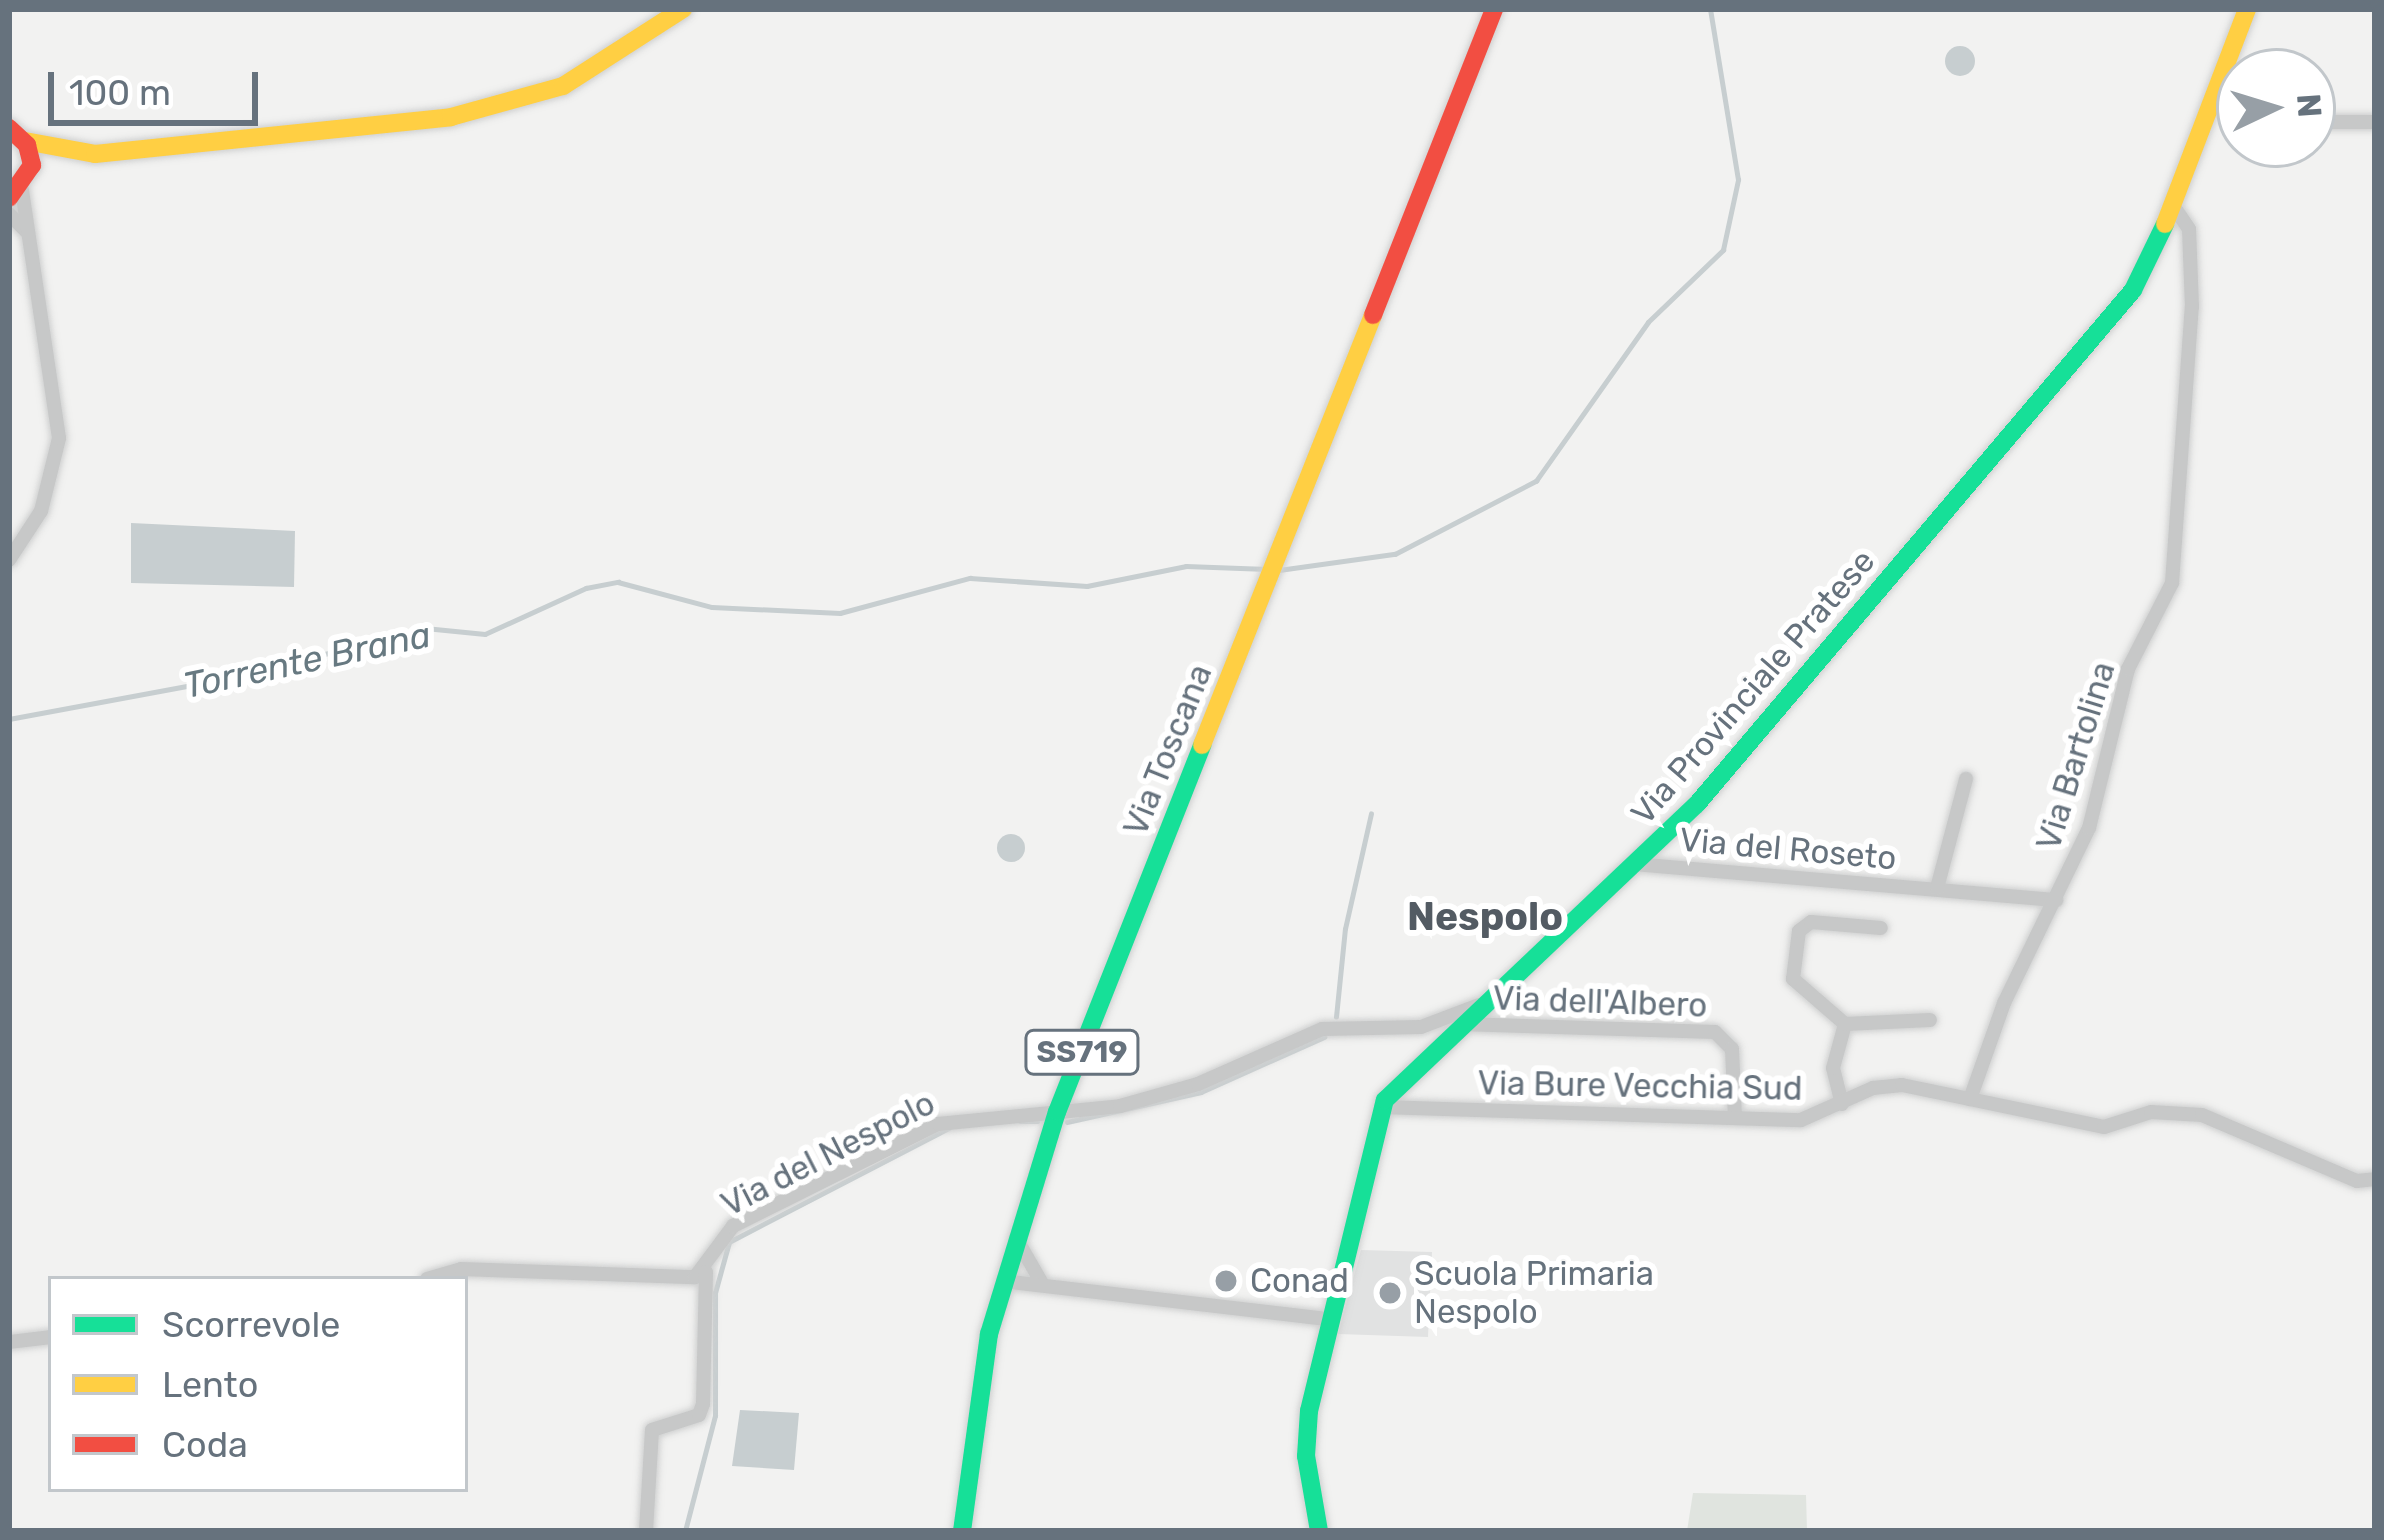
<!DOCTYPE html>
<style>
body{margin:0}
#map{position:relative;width:2384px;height:1540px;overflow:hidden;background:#f2f2f1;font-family:Rubik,sans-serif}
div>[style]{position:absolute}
.built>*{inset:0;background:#e1e2e2}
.green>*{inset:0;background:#e0e4df}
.water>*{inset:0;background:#c7ced0}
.round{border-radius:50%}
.stream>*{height:4.5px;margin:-2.25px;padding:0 2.25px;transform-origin:2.25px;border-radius:2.25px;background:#c7ced0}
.roads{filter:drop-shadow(0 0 3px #cfd0d0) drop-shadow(0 0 3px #cfd0d0)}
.street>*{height:14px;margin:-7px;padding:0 7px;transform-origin:7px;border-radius:7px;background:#c7c8c8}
.fast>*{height:18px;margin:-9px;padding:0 9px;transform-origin:9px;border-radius:9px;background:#16e098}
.slow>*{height:18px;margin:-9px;padding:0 9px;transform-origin:9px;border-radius:9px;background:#ffcf43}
.jam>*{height:18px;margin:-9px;padding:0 9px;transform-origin:9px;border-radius:9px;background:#f24e42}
.dots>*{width:33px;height:33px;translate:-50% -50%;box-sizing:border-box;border:6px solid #fff;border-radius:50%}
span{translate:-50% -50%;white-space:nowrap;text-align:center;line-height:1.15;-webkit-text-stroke:12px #fff;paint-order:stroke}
.shield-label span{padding:3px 9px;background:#fff;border:3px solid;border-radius:9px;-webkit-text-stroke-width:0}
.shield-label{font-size:30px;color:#66727d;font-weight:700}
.street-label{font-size:33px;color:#66727d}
.poi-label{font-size:33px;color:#66727d}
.left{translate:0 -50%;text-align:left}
.water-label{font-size:36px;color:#677981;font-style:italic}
.quarter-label{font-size:39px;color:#535b63;font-weight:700}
.frame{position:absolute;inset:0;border:12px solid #66727d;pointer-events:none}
.legend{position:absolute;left:48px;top:1276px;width:420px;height:216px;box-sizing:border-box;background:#fff;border:3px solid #c2c7cb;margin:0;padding:15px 21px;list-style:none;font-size:36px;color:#66727d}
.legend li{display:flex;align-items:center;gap:24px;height:60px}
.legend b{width:60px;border:3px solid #c2c7cb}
.north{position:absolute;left:2216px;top:48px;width:120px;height:120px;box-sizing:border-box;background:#fff;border:3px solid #c2c7cb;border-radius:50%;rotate:86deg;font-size:33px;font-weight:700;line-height:48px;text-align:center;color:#66727d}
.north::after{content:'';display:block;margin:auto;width:42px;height:54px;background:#979fa6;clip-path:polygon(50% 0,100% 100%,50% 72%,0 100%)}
.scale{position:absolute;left:48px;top:72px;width:210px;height:54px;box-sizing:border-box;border:6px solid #66727d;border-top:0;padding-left:15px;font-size:36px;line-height:42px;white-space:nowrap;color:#66727d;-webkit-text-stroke:9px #fff;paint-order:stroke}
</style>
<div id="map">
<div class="built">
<i style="clip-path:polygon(1361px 1250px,1432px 1252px,1428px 1337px,1338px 1334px)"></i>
</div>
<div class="green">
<i style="clip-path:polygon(1693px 1493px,1806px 1495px,1807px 1531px,1687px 1531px)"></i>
</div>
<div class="water">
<i class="round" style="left:1945px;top:46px;width:30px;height:30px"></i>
<i style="clip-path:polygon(131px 523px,295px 531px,294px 587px,131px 583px)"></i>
<i class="round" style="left:997px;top:834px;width:28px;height:28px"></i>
<i style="clip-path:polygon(740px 1410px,799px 1413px,794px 1470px,732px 1466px)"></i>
</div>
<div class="stream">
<i style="left:1279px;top:570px;width:117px;rotate:-7.9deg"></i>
<i style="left:1395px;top:554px;width:159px;rotate:-27.4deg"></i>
<i style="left:1536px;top:481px;width:194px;rotate:-54.8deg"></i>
<i style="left:1648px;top:322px;width:104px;rotate:-43.8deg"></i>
<i style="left:1723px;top:250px;width:72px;rotate:-77.9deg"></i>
<i style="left:1738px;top:180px;width:173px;rotate:-99.3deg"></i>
<i style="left:9px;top:719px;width:231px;rotate:-10.5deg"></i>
<i style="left:236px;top:677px;width:195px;rotate:-14.5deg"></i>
<i style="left:425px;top:628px;width:60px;rotate:5.7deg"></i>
<i style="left:485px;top:634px;width:111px;rotate:-24.5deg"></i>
<i style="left:586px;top:588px;width:33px;rotate:-11deg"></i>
<i style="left:618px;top:582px;width:97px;rotate:14.9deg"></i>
<i style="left:712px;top:607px;width:128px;rotate:2.7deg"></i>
<i style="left:840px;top:613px;width:135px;rotate:-15.1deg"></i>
<i style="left:970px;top:578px;width:117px;rotate:3.9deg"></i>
<i style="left:1087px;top:586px;width:101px;rotate:-11.4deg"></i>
<i style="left:1186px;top:566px;width:81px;rotate:2.1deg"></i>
<i style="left:1336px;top:1017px;width:88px;rotate:-84.2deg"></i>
<i style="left:1345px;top:929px;width:118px;rotate:-77.3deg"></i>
<i style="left:1020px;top:1122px;width:18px"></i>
<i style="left:1067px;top:1122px;width:137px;rotate:-12.6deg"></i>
<i style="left:1201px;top:1092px;width:135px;rotate:-24.1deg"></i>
<i style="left:685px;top:1531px;width:119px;rotate:-75.4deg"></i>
<i style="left:715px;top:1416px;width:123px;rotate:-90deg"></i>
<i style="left:715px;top:1293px;width:53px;rotate:-74.6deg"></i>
<i style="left:729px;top:1242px;width:248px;rotate:-27.4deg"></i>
</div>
<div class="roads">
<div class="street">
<i style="left:2212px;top:100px;width:29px;rotate:16deg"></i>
<i style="left:2312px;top:122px;width:63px"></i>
<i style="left:9px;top:214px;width:27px;rotate:45deg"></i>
<i style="left:9px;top:560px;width:59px;rotate:-56.9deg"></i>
<i style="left:41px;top:511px;width:75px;rotate:-76.1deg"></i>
<i style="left:59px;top:438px;width:252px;rotate:-98.5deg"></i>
<i style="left:1635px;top:864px;width:423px;rotate:4.9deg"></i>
<i style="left:1937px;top:888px;width:113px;rotate:-75.1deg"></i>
<i style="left:1461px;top:1024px;width:254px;rotate:1.8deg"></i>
<i style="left:1715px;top:1032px;width:24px;rotate:45deg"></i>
<i style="left:1732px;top:1049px;width:68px;rotate:87.5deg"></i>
<i style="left:1845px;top:1024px;width:69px;rotate:-139.1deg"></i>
<i style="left:1793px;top:979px;width:48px;rotate:-82.9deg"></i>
<i style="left:1799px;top:931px;width:15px;rotate:-37deg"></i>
<i style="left:1811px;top:922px;width:70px;rotate:4.9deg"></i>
<i style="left:1970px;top:1099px;width:102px;rotate:-70.5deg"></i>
<i style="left:2004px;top:1003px;width:195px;rotate:-64.1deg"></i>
<i style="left:2089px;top:828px;width:164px;rotate:-76.2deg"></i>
<i style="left:2128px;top:669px;width:97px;rotate:-62.9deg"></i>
<i style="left:2172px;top:583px;width:277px;rotate:-85.9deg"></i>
<i style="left:2192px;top:307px;width:78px;rotate:-92.2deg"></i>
<i style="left:2189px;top:229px;width:27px;rotate:-124deg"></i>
<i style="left:1842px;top:1104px;width:37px;rotate:-104deg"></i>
<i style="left:1833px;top:1068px;width:46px;rotate:-74.7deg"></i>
<i style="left:1845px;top:1024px;width:85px;rotate:-2.7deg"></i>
<i style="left:1381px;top:1107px;width:420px;rotate:1.8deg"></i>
<i style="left:1801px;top:1120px;width:79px;rotate:-24deg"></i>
<i style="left:1873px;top:1088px;width:29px;rotate:-6deg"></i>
<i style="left:1902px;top:1085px;width:206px;rotate:11.7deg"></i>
<i style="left:2104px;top:1127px;width:49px;rotate:-17.7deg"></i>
<i style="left:2151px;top:1112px;width:51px;rotate:3.4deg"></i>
<i style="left:2202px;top:1115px;width:168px;rotate:23.1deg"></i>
<i style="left:2357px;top:1181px;width:18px;rotate:-6deg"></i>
<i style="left:1016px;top:1238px;width:54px;rotate:60.1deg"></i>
<i style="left:427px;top:1279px;width:35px;rotate:-16deg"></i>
<i style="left:461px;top:1269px;width:234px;rotate:2deg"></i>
<i style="left:695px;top:1277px;width:64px;rotate:-53.3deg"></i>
<i style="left:733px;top:1226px;width:229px;rotate:-26.5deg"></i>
<i style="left:938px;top:1124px;width:183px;rotate:-5.6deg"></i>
<i style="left:1120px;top:1106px;width:81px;rotate:-15.8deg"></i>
<i style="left:1198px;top:1084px;width:136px;rotate:-23.9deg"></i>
<i style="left:1322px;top:1029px;width:99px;rotate:-1.2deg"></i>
<i style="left:1421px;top:1027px;width:62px;rotate:-20.8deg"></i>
<i style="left:1003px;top:1281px;width:332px;rotate:6.7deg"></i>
<i style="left:9px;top:1342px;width:42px;rotate:-6.8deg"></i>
<i style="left:646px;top:1531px;width:101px;rotate:-86.6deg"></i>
<i style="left:652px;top:1430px;width:49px;rotate:-17.7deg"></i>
<i style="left:699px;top:1415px;width:12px;rotate:-70deg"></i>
<i style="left:703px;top:1404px;width:132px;rotate:-88.7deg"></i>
</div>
<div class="fast">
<i style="left:962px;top:1531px;width:199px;rotate:-82.2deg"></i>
<i style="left:989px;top:1334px;width:232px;rotate:-73deg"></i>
<i style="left:1057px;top:1112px;width:395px;rotate:-68.4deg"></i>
<i style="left:1319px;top:1531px;width:76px;rotate:-99.8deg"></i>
<i style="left:1306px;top:1456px;width:45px;rotate:-86.2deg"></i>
<i style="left:1309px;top:1411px;width:320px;rotate:-76.3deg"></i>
<i style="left:1385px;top:1100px;width:430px;rotate:-43.5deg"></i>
<i style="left:1697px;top:804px;width:674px;rotate:-49.69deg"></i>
<i style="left:2133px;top:290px;width:73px;rotate:-64.1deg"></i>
</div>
<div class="slow">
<i style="left:25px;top:141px;width:71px;rotate:10.5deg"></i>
<i style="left:95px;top:154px;width:358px;rotate:-5.9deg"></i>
<i style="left:451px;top:117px;width:116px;rotate:-15.5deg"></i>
<i style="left:563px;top:86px;width:143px;rotate:-32.7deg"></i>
<i style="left:2165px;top:224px;width:230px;rotate:-69.1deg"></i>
<i style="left:1202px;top:745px;width:463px;rotate:-68.3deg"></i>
</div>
<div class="jam">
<i style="left:9px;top:128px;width:25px;rotate:43deg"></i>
<i style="left:27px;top:145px;width:21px;rotate:76deg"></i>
<i style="left:32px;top:165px;width:40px;rotate:124.9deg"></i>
<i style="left:1373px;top:315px;width:329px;rotate:-68.4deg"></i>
</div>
</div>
<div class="dots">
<i style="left:1226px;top:1281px;background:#979fa6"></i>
<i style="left:1390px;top:1293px;background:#979fa6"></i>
</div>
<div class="shield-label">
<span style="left:1082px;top:1052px">SS719</span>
</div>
<div class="street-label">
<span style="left:1753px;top:687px;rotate:-49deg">Via Provinciale Pratese</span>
<span style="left:1168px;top:750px;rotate:-68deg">Via Toscana</span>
<span style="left:2076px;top:756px;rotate:-73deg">Via Bartolina</span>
<span style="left:1788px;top:849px;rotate:5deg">Via del Roseto</span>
<span style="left:1600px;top:1002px;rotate:2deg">Via dell'Albero</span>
<span style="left:1640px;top:1086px;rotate:1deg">Via Bure Vecchia Sud</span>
<span style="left:828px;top:1154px;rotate:-27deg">Via del Nespolo</span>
</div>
<div class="poi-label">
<span class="left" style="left:1414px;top:1293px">Scuola Primaria<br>Nespolo</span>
<span class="left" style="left:1250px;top:1281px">Conad</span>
</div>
<div class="water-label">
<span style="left:307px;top:660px;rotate:-12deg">Torrente Brana</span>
</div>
<div class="quarter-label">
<span style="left:1485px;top:917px">Nespolo</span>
</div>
<div class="frame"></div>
<ul class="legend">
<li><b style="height:15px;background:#16e098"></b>Scorrevole</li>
<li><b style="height:15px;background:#ffcf43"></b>Lento</li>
<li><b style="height:15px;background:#f24e42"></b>Coda</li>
</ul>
<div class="north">N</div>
<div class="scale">100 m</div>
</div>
